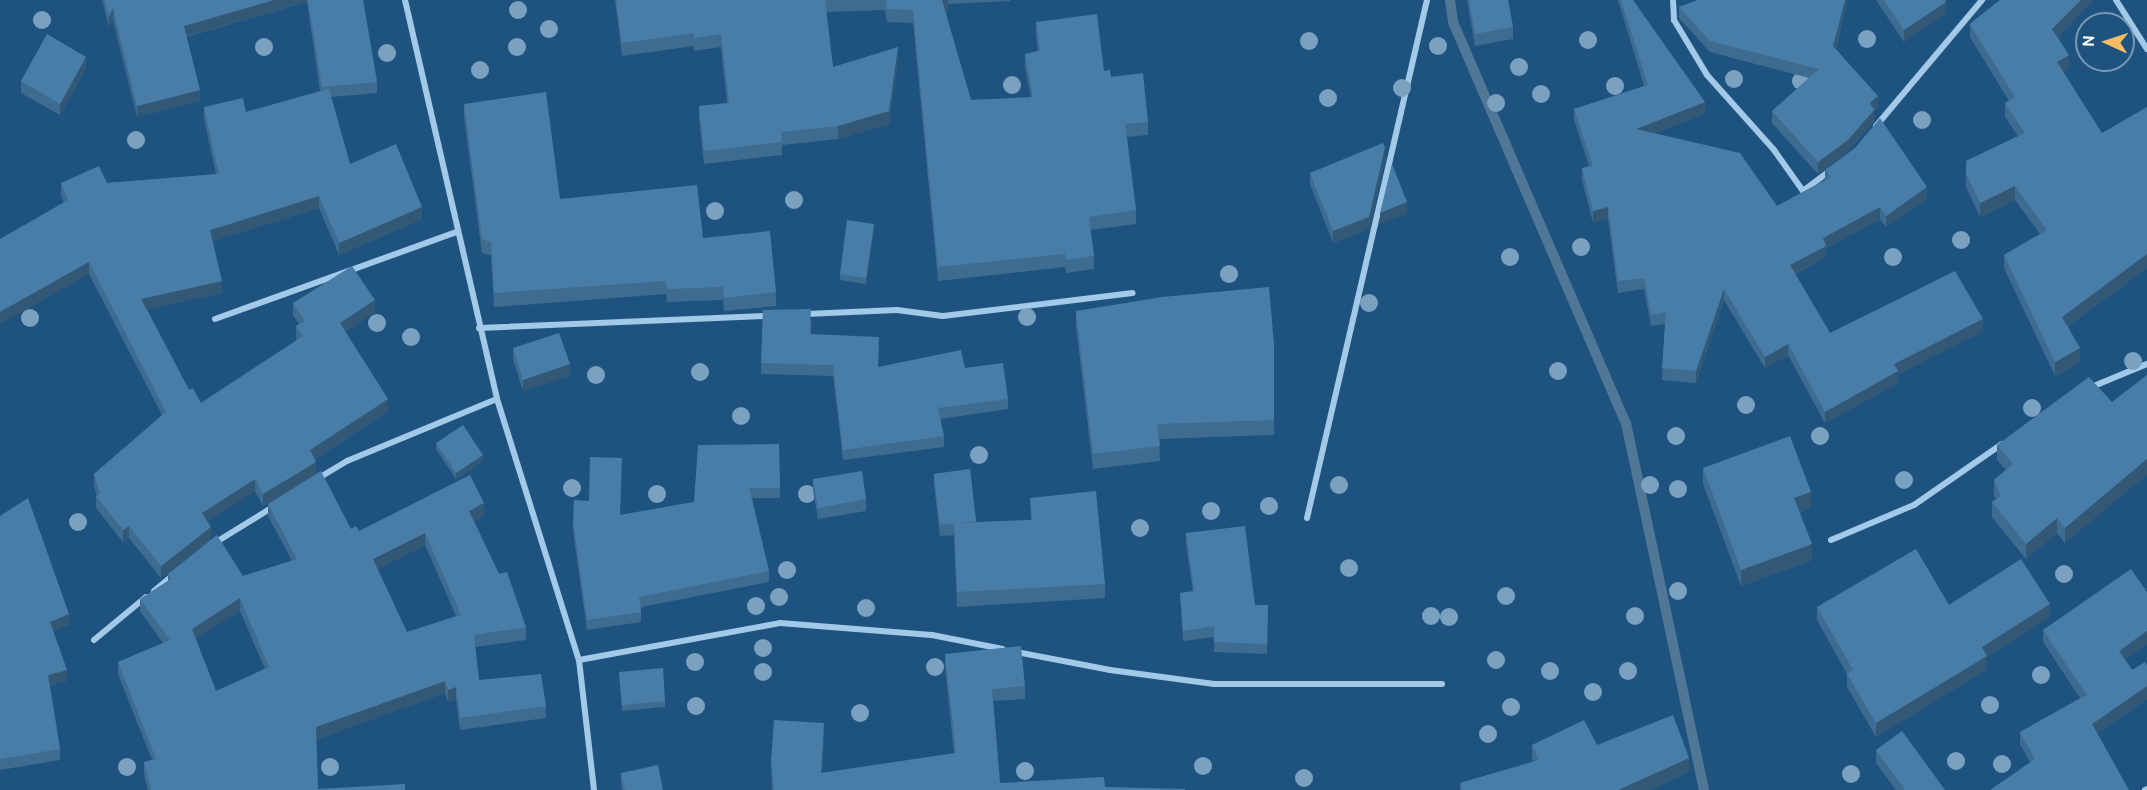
<!DOCTYPE html>
<style>
body{margin:0}
#map{position:relative;width:2147px;height:790px;overflow:hidden;background:#1f537f;font-family:Cabin,sans-serif}
div>[style]{position:absolute}
.stream>*{height:10px;margin:-5px;padding:0 5px;transform-origin:5px;border-radius:5px;background:#517797}
.street>*{height:6px;margin:-3px;padding:0 3px;transform-origin:3px;border-radius:3px;background:#a3c9e8}
.trees>*{width:18px;height:18px;margin:-9px;border-radius:50%;background:#7ba1c0}
.wall>*{inset:0;background:#3e6c90}
.shaded-wall>*{inset:0;background:#325876}
.building>*{inset:0;background:#487da8}
span{translate:-50% -50%;white-space:nowrap;text-align:center;line-height:1.15;-webkit-text-stroke:4.5px #1f537f;paint-order:stroke}
.north{position:absolute;left:2075px;top:12px;width:60px;height:60px;box-sizing:border-box;background:#1f537f;border:2px solid #7998b2;border-radius:50%;rotate:273deg;font-size:16px;font-weight:700;line-height:24px;text-align:center;color:#fff}
.north::after{content:'';display:block;margin:auto;width:21px;height:27px;background:#f6bc63;clip-path:polygon(50% 0,100% 100%,50% 72%,0 100%)}
</style>
<div id="map">
<div class="stream">
<i style="left:1450px;top:0;width:22px;rotate:82deg"></i>
<i style="left:1453px;top:22px;width:437px;rotate:66.7deg"></i>
<i style="left:1626px;top:423px;width:375px;rotate:78deg"></i>
</div>
<div class="street">
<i style="left:405px;top:0;width:409px;rotate:77deg"></i>
<i style="left:497px;top:399px;width:274px;rotate:72.6deg"></i>
<i style="left:579px;top:660px;width:131px;rotate:83.4deg"></i>
<i style="left:1673px;top:0;width:20px;rotate:87deg"></i>
<i style="left:1674px;top:20px;width:64px;rotate:59deg"></i>
<i style="left:1707px;top:75px;width:101px;rotate:48.2deg"></i>
<i style="left:1774px;top:150px;width:50px;rotate:54.7deg"></i>
<i style="left:1803px;top:191px;width:35px;rotate:-37deg"></i>
<i style="left:2116px;top:0;width:58px;rotate:57.7deg"></i>
<i style="left:1876px;top:126px;width:165px;rotate:-49.9deg"></i>
<i style="left:806px;top:314px;width:91px;rotate:-2.5deg"></i>
<i style="left:897px;top:310px;width:46px;rotate:7.4deg"></i>
<i style="left:943px;top:316px;width:191px;rotate:-6.9deg"></i>
<i style="left:215px;top:319px;width:257px;rotate:-19.8deg"></i>
<i style="left:479px;top:328px;width:290px;rotate:-2.4deg"></i>
<i style="left:2089px;top:388px;width:63px;rotate:-22.5deg"></i>
<i style="left:317px;top:479px;width:35px;rotate:-31deg"></i>
<i style="left:347px;top:461px;width:162px;rotate:-22.5deg"></i>
<i style="left:1307px;top:518px;width:532px;rotate:-76.96deg"></i>
<i style="left:1831px;top:540px;width:90px;rotate:-22.9deg"></i>
<i style="left:1914px;top:505px;width:107px;rotate:-34.7deg"></i>
<i style="left:213px;top:544px;width:70px;rotate:-31.7deg"></i>
<i style="left:154px;top:591px;width:23px;rotate:-40deg"></i>
<i style="left:94px;top:640px;width:67px;rotate:-39.6deg"></i>
<i style="left:1016px;top:652px;width:96px;rotate:10.8deg"></i>
<i style="left:1110px;top:670px;width:105px;rotate:7.7deg"></i>
<i style="left:1214px;top:684px;width:228px"></i>
<i style="left:579px;top:660px;width:204px;rotate:-10.4deg"></i>
<i style="left:780px;top:623px;width:152px;rotate:4.5deg"></i>
<i style="left:932px;top:635px;width:72px;rotate:11.2deg"></i>
<i style="left:2145px;top:790px;width:2px;rotate:-27deg"></i>
</div>
<div class="trees">
<i style="left:518px;top:10px"></i>
<i style="left:42px;top:20px"></i>
<i style="left:549px;top:29px"></i>
<i style="left:1867px;top:39px"></i>
<i style="left:1588px;top:40px"></i>
<i style="left:1309px;top:41px"></i>
<i style="left:1438px;top:46px"></i>
<i style="left:264px;top:47px"></i>
<i style="left:517px;top:47px"></i>
<i style="left:387px;top:53px"></i>
<i style="left:1519px;top:67px"></i>
<i style="left:480px;top:70px"></i>
<i style="left:1734px;top:79px"></i>
<i style="left:1801px;top:81px"></i>
<i style="left:1012px;top:85px"></i>
<i style="left:1615px;top:86px"></i>
<i style="left:1402px;top:88px"></i>
<i style="left:1541px;top:94px"></i>
<i style="left:1328px;top:98px"></i>
<i style="left:1496px;top:103px"></i>
<i style="left:1922px;top:120px"></i>
<i style="left:136px;top:140px"></i>
<i style="left:794px;top:200px"></i>
<i style="left:715px;top:211px"></i>
<i style="left:1961px;top:240px"></i>
<i style="left:1581px;top:247px"></i>
<i style="left:1510px;top:257px"></i>
<i style="left:1893px;top:257px"></i>
<i style="left:1229px;top:274px"></i>
<i style="left:1369px;top:303px"></i>
<i style="left:1027px;top:317px"></i>
<i style="left:30px;top:318px"></i>
<i style="left:377px;top:323px"></i>
<i style="left:411px;top:337px"></i>
<i style="left:2133px;top:361px"></i>
<i style="left:1558px;top:371px"></i>
<i style="left:700px;top:372px"></i>
<i style="left:596px;top:375px"></i>
<i style="left:1746px;top:405px"></i>
<i style="left:2032px;top:408px"></i>
<i style="left:741px;top:416px"></i>
<i style="left:1676px;top:436px"></i>
<i style="left:1820px;top:436px"></i>
<i style="left:979px;top:455px"></i>
<i style="left:1904px;top:480px"></i>
<i style="left:1339px;top:485px"></i>
<i style="left:1650px;top:485px"></i>
<i style="left:572px;top:488px"></i>
<i style="left:1678px;top:489px"></i>
<i style="left:657px;top:494px"></i>
<i style="left:807px;top:494px"></i>
<i style="left:1269px;top:506px"></i>
<i style="left:1211px;top:511px"></i>
<i style="left:78px;top:522px"></i>
<i style="left:1140px;top:528px"></i>
<i style="left:1349px;top:568px"></i>
<i style="left:787px;top:570px"></i>
<i style="left:2064px;top:574px"></i>
<i style="left:1678px;top:591px"></i>
<i style="left:1506px;top:596px"></i>
<i style="left:779px;top:597px"></i>
<i style="left:756px;top:606px"></i>
<i style="left:866px;top:608px"></i>
<i style="left:1431px;top:616px"></i>
<i style="left:1635px;top:616px"></i>
<i style="left:1449px;top:617px"></i>
<i style="left:763px;top:648px"></i>
<i style="left:1496px;top:660px"></i>
<i style="left:695px;top:662px"></i>
<i style="left:935px;top:667px"></i>
<i style="left:1550px;top:671px"></i>
<i style="left:1628px;top:671px"></i>
<i style="left:763px;top:672px"></i>
<i style="left:2041px;top:675px"></i>
<i style="left:1593px;top:692px"></i>
<i style="left:1990px;top:705px"></i>
<i style="left:696px;top:706px"></i>
<i style="left:1511px;top:707px"></i>
<i style="left:860px;top:713px"></i>
<i style="left:1488px;top:734px"></i>
<i style="left:1956px;top:761px"></i>
<i style="left:2002px;top:764px"></i>
<i style="left:1203px;top:766px"></i>
<i style="left:127px;top:767px"></i>
<i style="left:330px;top:767px"></i>
<i style="left:1025px;top:771px"></i>
<i style="left:1851px;top:774px"></i>
<i style="left:1304px;top:778px"></i>
</div>
<div class="wall">
<i style="clip-path:polygon(102px 0,363px 0,377px 82px,377px 93px,331px 97px,350px 164px,422px 219px,339px 255px,319px 208px,213px 241px,222px 293px,147px 309px,189px 390px,201px 403px,297px 340px,296px 338px,296px 326px,299px 324px,293px 315px,293px 303px,375px 312px,345px 332px,388px 411px,315px 459px,316px 474px,263px 506px,255px 491px,207px 521px,211px 539px,161px 578px,129px 538px,123px 542px,96px 508px,96px 496px,97px 496px,94px 486px,94px 474px,162px 415px,89px 274px,61px 195px,61px 183px,107px 183px,216px 174px,204px 119px,204px 107px,246px 112px,320px 91px,307px 2px,186px 37px,200px 101px,137px 117px,113px 20px,109px 27px)"></i>
<i style="clip-path:polygon(615px 0,1010px 0,1010px 1px,948px 4px,948px 12px,945px 13px,971px 100px,1031px 98px,1025px 67px,1025px 54px,1038px 51px,1036px 35px,1036px 22px,1104px 71px,1148px 122px,1148px 135px,1127px 137px,1136px 210px,1136px 224px,1090px 230px,1094px 256px,1094px 269px,1066px 273px,1065px 267px,938px 281px,913px 23px,887px 22px,885px 10px,826px 12px,833px 67px,898px 60px,889px 124px,838px 139px,782px 145px,782px 155px,704px 164px,699px 119px,699px 106px,727px 103px,721px 47px,694px 51px,694px 46px,622px 56px)"></i>
<i style="clip-path:polygon(1467px 0,1508px 0,1513px 27px,1513px 39px,1475px 46px)"></i>
<i style="clip-path:polygon(1618px 0,1633px 0,1705px 114px,1654px 133px,1777px 206px,1825px 180px,1825px 170px,1927px 199px,1886px 227px,1880px 219px,1826px 248px,1826px 257px,1795px 274px,1830px 333px,1983px 331px,1898px 374px,1898px 383px,1825px 423px,1788px 355px,1765px 368px,1724px 300px,1696px 383px,1662px 380px,1665px 324px,1651px 326px,1644px 289px,1618px 293px,1608px 219px,1593px 223px,1582px 180px,1582px 168px,1589px 166px,1574px 120px,1574px 109px,1644px 86px)"></i>
<i style="clip-path:polygon(1698px 0,1847px 0,1836px 49px,1878px 107px,1874px 111px,1874px 121px,1848px 151px,1818px 174px,1772px 123px,1772px 111px,1809px 78px,1710px 52px,1679px 18px,1679px 7px)"></i>
<i style="clip-path:polygon(1876px 0,1945px 0,1946px 13px,1904px 42px)"></i>
<i style="clip-path:polygon(2000px 0,2094px 0,2058px 37px,2069px 68px,2063px 72px,2147px 268px,2068px 326px,2080px 362px,2055px 376px,2004px 268px,2004px 255px,2040px 234px,2015px 200px,1980px 217px,1966px 187px,1966px 161px,2018px 136px,2005px 117px,2005px 103px,2009px 101px,1970px 37px,1970px 24px)"></i>
<i style="clip-path:polygon(86px 68px,60px 115px,21px 93px,21px 81px)"></i>
<i style="clip-path:polygon(464px 104px,560px 199px,703px 238px,776px 292px,776px 306px,724px 311px,723px 300px,667px 302px,666px 294px,494px 307px,491px 255px,482px 253px,464px 117px)"></i>
<i style="clip-path:polygon(1385px 159px,1369px 229px,1333px 243px,1310px 184px,1310px 173px)"></i>
<i style="clip-path:polygon(874px 230px,866px 284px,840px 280px,840px 274px)"></i>
<i style="clip-path:polygon(763px 310px,811px 320px,811px 334px,879px 347px,878px 367px,965px 368px,1008px 399px,1008px 409px,940px 419px,944px 436px,944px 447px,843px 460px,833px 376px,761px 374px)"></i>
<i style="clip-path:polygon(1076px 311px,1274px 344px,1274px 435px,1159px 439px,1160px 461px,1093px 469px,1076px 326px)"></i>
<i style="clip-path:polygon(513px 348px,570px 376px,523px 391px,513px 359px)"></i>
<i style="clip-path:polygon(2089px 377px,2065px 543px,2057px 533px,2026px 559px,1992px 517px,1992px 502px,1996px 499px,1994px 496px,1994px 480px,2006px 470px,1997px 460px,1997px 445px)"></i>
<i style="clip-path:polygon(436px 443px,483px 461px,456px 479px,436px 449px)"></i>
<i style="clip-path:polygon(779px 444px,780px 498px,752px 498px,769px 571px,769px 582px,641px 607px,641px 622px,587px 630px,573px 531px,573px 521px,620px 515px,694px 502px)"></i>
<i style="clip-path:polygon(1703px 468px,1811px 507px,1800px 512px,1812px 560px,1741px 586px,1703px 484px)"></i>
<i style="clip-path:polygon(970px 469px,976px 522px,1031px 520px,1030px 498px,1105px 584px,1105px 598px,957px 607px,954px 535px,940px 536px,934px 485px,934px 474px)"></i>
<i style="clip-path:polygon(813px 479px,866px 499px,866px 511px,818px 519px,813px 491px)"></i>
<i style="clip-path:polygon(evenodd,268px 504px,359px 531px,484px 516px,474px 521px,499px 574px,526px 627px,526px 640px,475px 647px,479px 680px,546px 706px,546px 718px,460px 730px,456px 699px,448px 702px,445px 693px,316px 739px,318px 789px,405px 790px,148px 790px,144px 775px,144px 762px,152px 760px,118px 674px,118px 662px,163px 643px,140px 611px,140px 599px,168px 581px,168px 574px,243px 576px,292px 561px,268px 516px,268px 504px,425px 545px,456px 616px,407px 632px,377px 569px,425px 545px,268px 504px,240px 611px,265px 669px,216px 691px,195px 638px,240px 611px)"></i>
<i style="clip-path:polygon(0 516px,69px 625px,53px 631px,67px 681px,50px 685px,60px 749px,60px 760px,0 770px)"></i>
<i style="clip-path:polygon(1186px 533px,1255px 605px,1268px 605px,1267px 654px,1214px 652px,1214px 637px,1183px 641px,1180px 593px,1193px 592px,1186px 544px)"></i>
<i style="clip-path:polygon(1949px 605px,2050px 617px,1987px 657px,1987px 669px,1876px 737px,1847px 687px,1847px 674px,1817px 620px,1817px 607px)"></i>
<i style="clip-path:polygon(2043px 630px,2147px 644px,2125px 659px,2132px 670px,2147px 665px,2147px 699px,2097px 733px,2030px 762px,2020px 744px,2020px 732px,2080px 698px,2043px 642px)"></i>
<i style="clip-path:polygon(945px 654px,1025px 686px,1025px 699px,993px 701px,1000px 783px,1185px 790px,772px 790px,771px 761px,824px 735px,822px 773px,954px 753px,945px 667px)"></i>
<i style="clip-path:polygon(619px 672px,665px 701px,665px 707px,622px 711px)"></i>
<i style="clip-path:polygon(1532px 745px,1597px 745px,1689px 772px,1649px 790px,1460px 790px,1460px 783px,1533px 762px,1532px 759px)"></i>
<i style="clip-path:polygon(1876px 750px,1945px 790px,1896px 790px,1876px 763px)"></i>
<i style="clip-path:polygon(621px 773px,663px 790px,622px 790px,621px 784px)"></i>
</div>
<div class="shaded-wall">
<i style="clip-path:polygon(274px 0,307px 0,307px 2px,184px 37px,184px 26px)"></i>
<i style="clip-path:polygon(942px 0,948px 0,948px 12px,942px 14px)"></i>
<i style="clip-path:polygon(1845px 0,1847px 0,1833px 58px,1833px 46px)"></i>
<i style="clip-path:polygon(2081px 0,2094px 0,2052px 43px,2052px 29px)"></i>
<i style="clip-path:polygon(1946px 2px,1946px 13px,1904px 42px,1904px 30px)"></i>
<i style="clip-path:polygon(113px 8px,113px 20px,109px 27px,109px 16px)"></i>
<i style="clip-path:polygon(898px 47px,898px 60px,889px 124px,838px 139px,838px 126px)"></i>
<i style="clip-path:polygon(2069px 55px,2069px 68px,2057px 76px,2057px 62px)"></i>
<i style="clip-path:polygon(86px 57px,86px 68px,60px 115px,60px 104px)"></i>
<i style="clip-path:polygon(200px 90px,200px 101px,137px 117px,137px 106px)"></i>
<i style="clip-path:polygon(1878px 96px,1878px 107px,1874px 111px,1874px 121px,1848px 151px,1818px 174px,1818px 162px,1870px 103px)"></i>
<i style="clip-path:polygon(1705px 102px,1705px 114px,1636px 140px,1636px 129px)"></i>
<i style="clip-path:polygon(1385px 147px,1385px 159px,1369px 229px,1333px 243px,1333px 231px)"></i>
<i style="clip-path:polygon(2015px 186px,2015px 200px,1980px 217px,1980px 203px)"></i>
<i style="clip-path:polygon(1927px 187px,1927px 199px,1886px 227px,1886px 216px)"></i>
<i style="clip-path:polygon(319px 196px,319px 208px,210px 242px,210px 230px)"></i>
<i style="clip-path:polygon(1407px 202px,1407px 214px,1380px 224px,1380px 213px)"></i>
<i style="clip-path:polygon(422px 207px,422px 219px,339px 255px,339px 243px)"></i>
<i style="clip-path:polygon(1608px 207px,1608px 219px,1593px 223px,1593px 211px)"></i>
<i style="clip-path:polygon(1880px 207px,1880px 219px,1826px 248px,1826px 257px,1790px 276px,1790px 265px,1823px 238px)"></i>
<i style="clip-path:polygon(874px 224px,874px 230px,866px 284px,866px 278px)"></i>
<i style="clip-path:polygon(2147px 254px,2147px 268px,2062px 330px,2062px 317px)"></i>
<i style="clip-path:polygon(89px 262px,89px 274px,0 324px,0 312px)"></i>
<i style="clip-path:polygon(222px 281px,222px 293px,141px 311px,141px 299px)"></i>
<i style="clip-path:polygon(1724px 289px,1724px 300px,1696px 383px,1696px 371px)"></i>
<i style="clip-path:polygon(375px 300px,375px 312px,340px 335px,340px 323px)"></i>
<i style="clip-path:polygon(1983px 319px,1983px 331px,1898px 374px,1898px 383px,1825px 423px,1825px 412px,1894px 364px)"></i>
<i style="clip-path:polygon(1788px 344px,1788px 355px,1765px 368px,1765px 357px)"></i>
<i style="clip-path:polygon(2080px 348px,2080px 362px,2055px 376px,2055px 362px)"></i>
<i style="clip-path:polygon(570px 364px,570px 376px,523px 391px,523px 380px)"></i>
<i style="clip-path:polygon(388px 399px,388px 411px,310px 462px,310px 450px)"></i>
<i style="clip-path:polygon(483px 455px,483px 461px,456px 479px,456px 473px)"></i>
<i style="clip-path:polygon(2147px 459px,2147px 475px,2065px 543px,2065px 528px)"></i>
<i style="clip-path:polygon(316px 462px,316px 474px,263px 506px,263px 494px)"></i>
<i style="clip-path:polygon(255px 479px,255px 491px,202px 525px,202px 513px)"></i>
<i style="clip-path:polygon(1811px 492px,1811px 507px,1794px 514px,1794px 498px)"></i>
<i style="clip-path:polygon(484px 503px,484px 516px,469px 523px,469px 511px)"></i>
<i style="clip-path:polygon(2057px 518px,2057px 533px,2026px 559px,2026px 544px)"></i>
<i style="clip-path:polygon(129px 526px,129px 538px,123px 542px,123px 530px)"></i>
<i style="clip-path:polygon(211px 527px,211px 539px,161px 578px,161px 566px)"></i>
<i style="clip-path:polygon(425px 533px,425px 545px,373px 572px,373px 559px)"></i>
<i style="clip-path:polygon(1812px 544px,1812px 560px,1741px 586px,1741px 570px)"></i>
<i style="clip-path:polygon(240px 598px,240px 611px,192px 641px,192px 629px)"></i>
<i style="clip-path:polygon(2050px 604px,2050px 617px,1987px 657px,1987px 669px,1876px 737px,1876px 723px,1982px 647px)"></i>
<i style="clip-path:polygon(69px 614px,69px 625px,50px 632px,50px 622px)"></i>
<i style="clip-path:polygon(2147px 631px,2147px 644px,2119px 663px,2119px 651px)"></i>
<i style="clip-path:polygon(67px 670px,67px 681px,48px 685px,48px 675px)"></i>
<i style="clip-path:polygon(445px 681px,445px 693px,316px 740px,316px 727px)"></i>
<i style="clip-path:polygon(2147px 686px,2147px 699px,2092px 736px,2092px 724px)"></i>
<i style="clip-path:polygon(456px 687px,456px 699px,448px 702px,448px 690px)"></i>
<i style="clip-path:polygon(824px 723px,824px 735px,821px 785px,821px 773px)"></i>
<i style="clip-path:polygon(1689px 758px,1689px 772px,1649px 790px,1618px 790px)"></i>
</div>
<div class="building">
<i style="clip-path:polygon(105px 0,274px 0,184px 26px,200px 90px,137px 106px,113px 8px,109px 16px)"></i>
<i style="clip-path:polygon(308px 0,363px 0,377px 82px,322px 87px)"></i>
<i style="clip-path:polygon(616px 0,825px 0,833px 67px,898px 47px,889px 111px,838px 126px,781px 132px,782px 142px,704px 151px,699px 106px,729px 103px,721px 34px,694px 38px,694px 33px,622px 43px)"></i>
<i style="clip-path:polygon(886px 0,944px 0,942px 0,971px 100px,1033px 97px,1025px 54px,1040px 51px,1036px 22px,1097px 14px,1104px 71px,1110px 70px,1111px 77px,1143px 73px,1148px 122px,1125px 124px,1136px 210px,1089px 217px,1094px 256px,1066px 260px,1065px 254px,938px 267px,913px 10px,887px 9px)"></i>
<i style="clip-path:polygon(1469px 0,1508px 0,1513px 27px,1475px 34px)"></i>
<i style="clip-path:polygon(1621px 0,1633px 0,1705px 102px,1636px 129px,1740px 153px,1777px 206px,1831px 177px,1825px 170px,1855px 148px,1880px 118px,1927px 187px,1886px 216px,1880px 207px,1823px 238px,1826px 246px,1790px 265px,1830px 333px,1955px 271px,1983px 319px,1894px 364px,1898px 371px,1825px 412px,1788px 344px,1765px 357px,1724px 289px,1696px 371px,1662px 368px,1666px 312px,1651px 315px,1644px 278px,1618px 281px,1608px 207px,1593px 211px,1582px 168px,1593px 166px,1574px 109px,1648px 85px)"></i>
<i style="clip-path:polygon(1698px 0,1845px 0,1833px 46px,1878px 96px,1870px 103px,1874px 110px,1848px 140px,1818px 162px,1772px 111px,1819px 69px,1710px 41px,1679px 7px)"></i>
<i style="clip-path:polygon(1884px 0,1945px 0,1946px 2px,1904px 30px)"></i>
<i style="clip-path:polygon(2000px 0,2081px 0,2052px 29px,2069px 55px,2057px 62px,2102px 133px,2147px 107px,2147px 254px,2062px 317px,2080px 348px,2055px 362px,2004px 255px,2047px 230px,2015px 186px,1980px 203px,1966px 173px,1966px 161px,2025px 133px,2005px 103px,2015px 97px,1970px 24px)"></i>
<i style="clip-path:polygon(47px 34px,86px 57px,60px 104px,21px 81px)"></i>
<i style="clip-path:polygon(329px 89px,350px 164px,396px 144px,422px 207px,339px 243px,319px 196px,210px 230px,222px 281px,141px 299px,189px 390px,193px 388px,201px 403px,303px 336px,296px 326px,305px 321px,293px 303px,352px 266px,375px 300px,340px 323px,388px 399px,310px 450px,316px 462px,263px 494px,255px 479px,202px 513px,211px 527px,161px 566px,129px 526px,123px 530px,96px 496px,100px 493px,94px 474px,166px 412px,89px 262px,0 312px,0 239px,68px 200px,61px 183px,99px 166px,107px 183px,219px 174px,204px 107px,243px 98px,246px 112px)"></i>
<i style="clip-path:polygon(546px 92px,560px 199px,697px 185px,703px 238px,770px 231px,776px 292px,724px 298px,723px 287px,667px 289px,666px 281px,494px 293px,491px 242px,482px 239px,464px 104px)"></i>
<i style="clip-path:polygon(1383px 143px,1385px 147px,1369px 217px,1333px 231px,1310px 173px)"></i>
<i style="clip-path:polygon(1392px 164px,1407px 202px,1380px 213px)"></i>
<i style="clip-path:polygon(847px 220px,874px 224px,866px 278px,840px 274px)"></i>
<i style="clip-path:polygon(1269px 287px,1274px 344px,1274px 420px,1157px 424px,1160px 446px,1093px 454px,1076px 311px,1162px 297px)"></i>
<i style="clip-path:polygon(811px 309px,810px 334px,879px 337px,878px 367px,961px 350px,965px 368px,1003px 363px,1008px 399px,938px 408px,944px 436px,843px 450px,833px 365px,761px 363px,763px 310px)"></i>
<i style="clip-path:polygon(559px 333px,570px 364px,523px 380px,513px 348px)"></i>
<i style="clip-path:polygon(2147px 375px,2147px 459px,2065px 528px,2057px 518px,2026px 544px,1992px 502px,2001px 496px,1994px 480px,2013px 464px,1997px 445px,2089px 377px,2112px 402px)"></i>
<i style="clip-path:polygon(463px 425px,483px 455px,456px 473px,436px 443px)"></i>
<i style="clip-path:polygon(1790px 436px,1811px 492px,1794px 498px,1812px 544px,1741px 570px,1703px 468px)"></i>
<i style="clip-path:polygon(779px 444px,780px 488px,749px 488px,769px 571px,639px 597px,641px 612px,587px 620px,573px 521px,574px 500px,589px 501px,590px 457px,622px 458px,620px 515px,694px 502px,698px 445px)"></i>
<i style="clip-path:polygon(970px 469px,976px 521px,940px 525px,934px 474px)"></i>
<i style="clip-path:polygon(evenodd,321px 471px,351px 529px,356px 526px,359px 531px,470px 475px,484px 503px,469px 511px,499px 574px,507px 572px,526px 627px,474px 635px,479px 680px,541px 674px,546px 706px,460px 718px,456px 687px,448px 690px,445px 681px,316px 727px,318px 789px,405px 784px,405px 790px,151px 790px,144px 762px,156px 759px,118px 662px,170px 640px,140px 599px,171px 579px,168px 574px,217px 535px,243px 576px,297px 559px,268px 504px,321px 471px,425px 533px,461px 615px,407px 632px,373px 559px,425px 533px,321px 471px,240px 598px,269px 667px,216px 691px,192px 629px,240px 598px)"></i>
<i style="clip-path:polygon(862px 471px,866px 499px,818px 508px,813px 479px)"></i>
<i style="clip-path:polygon(1096px 491px,1105px 584px,957px 592px,954px 523px,1032px 520px,1030px 498px)"></i>
<i style="clip-path:polygon(28px 498px,69px 614px,50px 622px,67px 670px,48px 675px,60px 749px,0 759px,0 516px)"></i>
<i style="clip-path:polygon(1245px 526px,1255px 605px,1268px 605px,1267px 644px,1214px 642px,1214px 626px,1183px 631px,1180px 593px,1194px 591px,1186px 533px)"></i>
<i style="clip-path:polygon(1916px 549px,1949px 605px,2021px 559px,2050px 604px,1982px 647px,1987px 656px,1876px 723px,1847px 674px,1853px 670px,1817px 607px)"></i>
<i style="clip-path:polygon(2131px 569px,2147px 592px,2147px 631px,2119px 651px,2132px 670px,2145px 662px,2147px 665px,2147px 686px,2092px 724px,2129px 790px,1990px 790px,2035px 759px,2020px 732px,2087px 695px,2043px 630px)"></i>
<i style="clip-path:polygon(1021px 646px,1025px 686px,992px 689px,1000px 783px,1104px 777px,1105px 787px,1185px 789px,1185px 790px,774px 790px,771px 761px,774px 720px,824px 723px,821px 773px,956px 753px,945px 654px)"></i>
<i style="clip-path:polygon(663px 668px,665px 701px,622px 705px,619px 672px)"></i>
<i style="clip-path:polygon(1673px 715px,1689px 758px,1618px 790px,1462px 790px,1460px 783px,1539px 760px,1532px 745px,1584px 720px,1597px 745px)"></i>
<i style="clip-path:polygon(1902px 731px,1945px 790px,1905px 790px,1876px 750px)"></i>
<i style="clip-path:polygon(658px 765px,663px 790px,625px 790px,621px 773px)"></i>
</div>
<div class="north">N</div>
</div>
